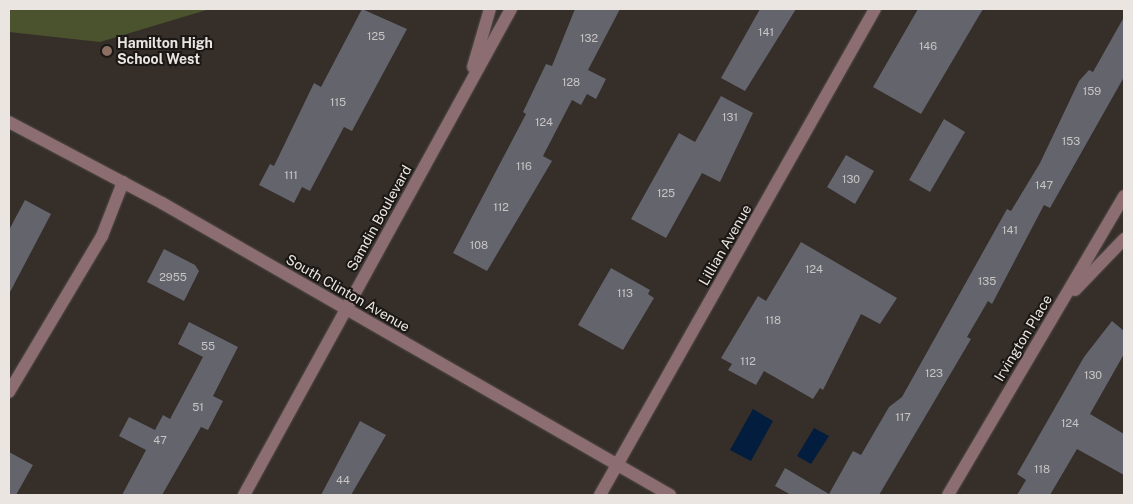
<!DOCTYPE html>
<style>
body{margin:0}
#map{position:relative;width:1133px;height:504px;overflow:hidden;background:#352e29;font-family:"Public Sans",sans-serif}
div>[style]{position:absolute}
.green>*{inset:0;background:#4a522e}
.water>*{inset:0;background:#031d3e}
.building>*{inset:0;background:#64646d}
.roads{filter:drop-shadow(0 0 1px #524b46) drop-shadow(0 0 1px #524b46)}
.minor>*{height:12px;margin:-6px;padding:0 6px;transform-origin:6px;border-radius:6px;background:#8c6d72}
.dots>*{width:14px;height:14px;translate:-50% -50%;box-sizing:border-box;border:2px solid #1a1714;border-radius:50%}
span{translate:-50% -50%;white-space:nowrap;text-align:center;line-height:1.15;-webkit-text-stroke:4px #1a1714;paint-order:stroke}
.number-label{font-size:11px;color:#c8c5c4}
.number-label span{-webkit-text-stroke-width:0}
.poi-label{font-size:14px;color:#eae5e1;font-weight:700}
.left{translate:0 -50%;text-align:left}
.street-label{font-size:14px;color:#eae5e1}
.frame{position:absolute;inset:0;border:10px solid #eae5e1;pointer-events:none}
</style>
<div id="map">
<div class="green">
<i style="clip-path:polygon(9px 9px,210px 9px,100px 42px,9px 32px)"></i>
</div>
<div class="water">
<i style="clip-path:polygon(753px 409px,773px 421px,751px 461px,730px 450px)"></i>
<i style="clip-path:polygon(814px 428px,829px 436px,811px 464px,797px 456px)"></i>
</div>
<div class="building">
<i style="clip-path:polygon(362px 9px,407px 29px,352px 131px,344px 127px,310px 191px,302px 187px,294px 203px,259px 185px,270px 164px,274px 166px,314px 83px,321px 87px)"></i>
<i style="clip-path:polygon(575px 9px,620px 9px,588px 70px,606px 79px,596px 99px,587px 94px,581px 105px,572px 100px,543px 156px,552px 161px,487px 271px,453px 253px,526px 114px,523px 112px,546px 64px,552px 66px)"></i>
<i style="clip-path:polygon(760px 9px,796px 9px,745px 91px,721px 78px)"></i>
<i style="clip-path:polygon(918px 9px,983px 9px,921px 114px,873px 87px)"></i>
<i style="clip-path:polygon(1124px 17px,1124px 77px,1050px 208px,1044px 205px,992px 304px,988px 301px,967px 337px,971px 339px,879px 495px,791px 495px,775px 486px,785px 468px,829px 494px,853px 451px,861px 455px,889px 407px,902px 397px,1007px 209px,1011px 211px,1040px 163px,1079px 81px,1089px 70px,1093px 72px)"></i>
<i style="clip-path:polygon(721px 96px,753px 113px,720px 182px,702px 173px,666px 238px,631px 219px,679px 133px,695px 142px)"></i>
<i style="clip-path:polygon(944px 119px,965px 132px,930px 192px,909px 180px)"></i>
<i style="clip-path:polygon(846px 155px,874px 171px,855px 204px,827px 187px)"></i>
<i style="clip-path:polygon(25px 200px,51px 214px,9px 294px,9px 230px)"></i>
<i style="clip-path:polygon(801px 242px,897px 298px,880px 324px,861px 314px,823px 390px,820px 388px,813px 399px,764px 371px,756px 385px,728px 370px,732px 364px,721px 358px,758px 296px,766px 301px)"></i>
<i style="clip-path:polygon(164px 249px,195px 265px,199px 271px,184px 301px,147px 282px)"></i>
<i style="clip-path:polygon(611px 268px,650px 290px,648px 294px,654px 298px,623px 350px,578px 325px)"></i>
<i style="clip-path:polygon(1112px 321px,1124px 331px,1124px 354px,1090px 414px,1124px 434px,1124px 475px,1077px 449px,1050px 495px,1017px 495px,1026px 480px,1017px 474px,1084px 357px)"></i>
<i style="clip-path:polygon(189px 322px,238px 347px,213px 396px,223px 401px,208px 430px,201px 427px,162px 495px,122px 495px,146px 450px,119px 436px,129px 417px,155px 430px,163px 415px,170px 419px,203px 357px,178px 344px)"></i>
<i style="clip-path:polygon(360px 421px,386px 435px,351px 495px,321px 495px)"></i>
<i style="clip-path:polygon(9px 452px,33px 465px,16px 495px,9px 495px)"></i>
</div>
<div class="roads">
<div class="minor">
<i style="left:473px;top:67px;width:60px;rotate:-73.7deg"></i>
<i style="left:9px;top:122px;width:173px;rotate:27.9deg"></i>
<i style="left:162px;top:203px;width:586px;rotate:29.89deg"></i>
<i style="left:1075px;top:290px;width:71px;rotate:-46.1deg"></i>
<i style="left:9px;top:392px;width:182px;rotate:-59.2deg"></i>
<i style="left:102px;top:236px;width:58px;rotate:-68.7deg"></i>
<i style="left:244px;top:495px;width:555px;rotate:-61.22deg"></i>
<i style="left:600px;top:495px;width:558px;rotate:-60.5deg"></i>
<i style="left:948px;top:495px;width:347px;rotate:-59.5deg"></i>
</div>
</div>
<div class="dots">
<i style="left:107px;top:51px;background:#8d6e63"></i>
</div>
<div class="number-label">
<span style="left:766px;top:32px">141</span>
<span style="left:376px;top:36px">125</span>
<span style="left:589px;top:38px">132</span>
<span style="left:928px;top:46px">146</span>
<span style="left:571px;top:82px">128</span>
<span style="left:1092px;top:91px">159</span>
<span style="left:338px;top:102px">115</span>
<span style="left:730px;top:117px">131</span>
<span style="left:544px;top:122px">124</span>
<span style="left:1071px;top:141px">153</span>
<span style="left:524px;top:166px">116</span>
<span style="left:291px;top:175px">111</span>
<span style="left:851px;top:179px">130</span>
<span style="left:1044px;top:185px">147</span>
<span style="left:666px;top:193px">125</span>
<span style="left:501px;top:207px">112</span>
<span style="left:1010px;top:230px">141</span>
<span style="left:479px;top:245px">108</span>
<span style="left:814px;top:269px">124</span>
<span style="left:173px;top:277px">2955</span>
<span style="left:987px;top:281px">135</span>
<span style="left:625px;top:293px">113</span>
<span style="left:773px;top:320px">118</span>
<span style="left:208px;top:346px">55</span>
<span style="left:748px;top:361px">112</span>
<span style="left:934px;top:373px">123</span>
<span style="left:1093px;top:375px">130</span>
<span style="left:198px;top:407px">51</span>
<span style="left:903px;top:417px">117</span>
<span style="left:1070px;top:423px">124</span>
<span style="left:160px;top:440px">47</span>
<span style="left:1042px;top:469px">118</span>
<span style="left:343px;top:480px">44</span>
</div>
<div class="poi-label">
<span class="left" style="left:117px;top:51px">Hamilton High<br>School West</span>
</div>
<div class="street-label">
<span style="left:379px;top:218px;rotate:-61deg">Samdin Boulevard</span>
<span style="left:725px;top:245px;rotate:-60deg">Lillian Avenue</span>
<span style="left:348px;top:293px;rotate:30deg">South Clinton Avenue</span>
<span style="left:1023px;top:338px;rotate:-59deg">Irvington Place</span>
</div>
<div class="frame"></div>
</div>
